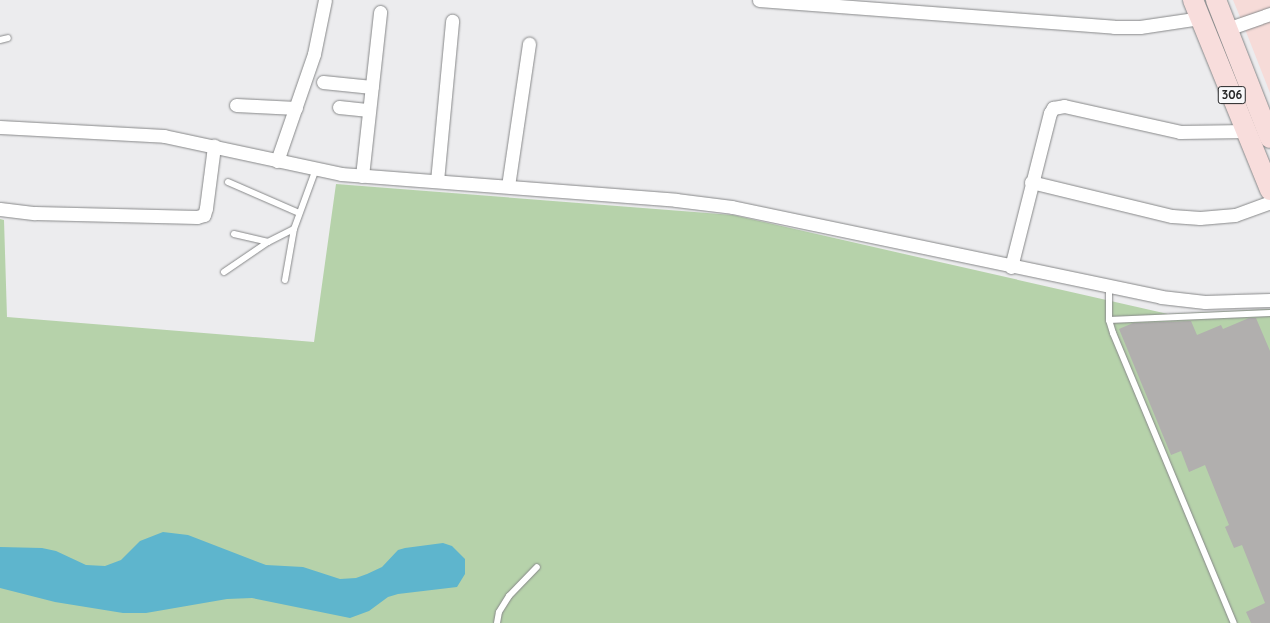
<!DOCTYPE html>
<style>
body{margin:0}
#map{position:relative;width:1270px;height:623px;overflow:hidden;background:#ececee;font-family:Quicksand,sans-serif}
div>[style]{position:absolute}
.industrial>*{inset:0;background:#f6dbd8}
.green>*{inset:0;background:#b6d2aa}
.water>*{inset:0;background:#5eb5cd}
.building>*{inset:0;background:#b1afae}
.roads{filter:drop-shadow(0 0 1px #878889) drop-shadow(0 0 1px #878889)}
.lane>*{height:6px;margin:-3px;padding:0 3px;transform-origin:3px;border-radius:3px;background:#fff}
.street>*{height:13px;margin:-6.5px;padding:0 6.5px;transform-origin:6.5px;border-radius:6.5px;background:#fff}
.primary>*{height:20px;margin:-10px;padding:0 10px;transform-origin:10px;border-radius:10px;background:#f8dddc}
span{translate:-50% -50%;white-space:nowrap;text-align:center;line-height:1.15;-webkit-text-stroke:3.5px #f9f9fb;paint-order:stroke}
.shield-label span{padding:1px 3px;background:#f9f9fb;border:1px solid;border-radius:3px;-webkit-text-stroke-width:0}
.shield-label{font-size:12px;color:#262627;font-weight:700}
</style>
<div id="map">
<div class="industrial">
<i style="clip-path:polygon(1233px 0,1270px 0,1270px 93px,1243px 24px)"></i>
</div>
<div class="green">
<i style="clip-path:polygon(336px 184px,733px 215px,1168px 314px,1270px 309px,1270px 623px,0 623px,0 219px,4px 220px,7px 317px,314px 342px)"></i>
</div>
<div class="water">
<i style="clip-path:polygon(163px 532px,188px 535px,266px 565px,303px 567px,340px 579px,356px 578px,367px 574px,382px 567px,398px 550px,405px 548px,443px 543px,452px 546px,465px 559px,465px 574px,457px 587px,398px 594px,388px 597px,369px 611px,350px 618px,252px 598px,227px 599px,146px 613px,123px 613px,55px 602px,0 588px,0 547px,42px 548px,56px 551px,86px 565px,105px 566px,121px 560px,140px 541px)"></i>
</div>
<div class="building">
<i style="clip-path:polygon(1249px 318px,1256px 318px,1270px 351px,1270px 623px,1251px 623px,1246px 612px,1265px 603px,1242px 545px,1234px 548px,1225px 527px,1229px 525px,1205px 465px,1189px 472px,1181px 451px,1171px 455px,1119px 329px,1133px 323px,1191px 321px,1197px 335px,1221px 325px,1223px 329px)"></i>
</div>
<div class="roads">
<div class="lane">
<i style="left:0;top:40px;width:8px;rotate:-14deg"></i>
<i style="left:228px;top:182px;width:77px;rotate:23.6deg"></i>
<i style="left:234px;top:234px;width:35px;rotate:13deg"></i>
<i style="left:224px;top:272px;width:53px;rotate:-34.3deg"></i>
<i style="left:268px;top:242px;width:29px;rotate:-27deg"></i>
<i style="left:294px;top:229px;width:64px;rotate:-69.9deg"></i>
<i style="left:285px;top:280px;width:52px;rotate:-80deg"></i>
<i style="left:1109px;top:288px;width:32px;rotate:90deg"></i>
<i style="left:1109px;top:320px;width:14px;rotate:73deg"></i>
<i style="left:1113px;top:333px;width:314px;rotate:67.4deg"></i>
<i style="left:1109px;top:320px;width:161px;rotate:-2.5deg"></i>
<i style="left:497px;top:623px;width:11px;rotate:-80deg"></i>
<i style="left:499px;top:612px;width:19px;rotate:-58deg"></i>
<i style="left:509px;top:596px;width:40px;rotate:-46deg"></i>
</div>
<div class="street">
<i style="left:759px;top:0;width:356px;rotate:4.3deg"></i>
<i style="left:1114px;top:27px;width:26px"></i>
<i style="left:1140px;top:27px;width:62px;rotate:-8.4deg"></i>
<i style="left:1227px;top:29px;width:46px;rotate:-19.2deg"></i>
<i style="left:323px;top:82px;width:49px;rotate:5.8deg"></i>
<i style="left:236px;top:105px;width:60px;rotate:2.9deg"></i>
<i style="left:339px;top:107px;width:30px;rotate:6deg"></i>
<i style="left:0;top:127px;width:164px;rotate:3.1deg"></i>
<i style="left:164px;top:136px;width:181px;rotate:12.1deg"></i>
<i style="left:341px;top:174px;width:336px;rotate:4.4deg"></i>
<i style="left:676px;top:200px;width:56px;rotate:7.1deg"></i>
<i style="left:732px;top:207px;width:438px;rotate:11.8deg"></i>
<i style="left:1161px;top:297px;width:44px;rotate:6.5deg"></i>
<i style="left:1205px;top:302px;width:65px;rotate:-1.8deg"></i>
<i style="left:277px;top:161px;width:113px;rotate:-70.9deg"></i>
<i style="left:314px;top:54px;width:55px;rotate:-78.5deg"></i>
<i style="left:362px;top:176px;width:165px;rotate:-83.7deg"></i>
<i style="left:437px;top:181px;width:161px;rotate:-84.6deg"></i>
<i style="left:1031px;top:182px;width:145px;rotate:13.6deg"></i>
<i style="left:1172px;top:216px;width:28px;rotate:4deg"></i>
<i style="left:1200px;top:218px;width:35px;rotate:-5deg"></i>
<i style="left:1235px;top:215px;width:37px;rotate:-20deg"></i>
<i style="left:508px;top:186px;width:144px;rotate:-81.6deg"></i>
<i style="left:0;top:209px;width:35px;rotate:7deg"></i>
<i style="left:35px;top:213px;width:162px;rotate:1.4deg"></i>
<i style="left:197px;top:217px;width:7px;rotate:-16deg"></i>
<i style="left:204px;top:215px;width:7px;rotate:-74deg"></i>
<i style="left:206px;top:208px;width:63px;rotate:-82.6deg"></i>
<i style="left:1011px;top:267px;width:159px;rotate:-75.8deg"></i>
<i style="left:1050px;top:113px;width:6px;rotate:-59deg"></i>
<i style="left:1053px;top:108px;width:11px;rotate:-10deg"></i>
<i style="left:1064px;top:106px;width:119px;rotate:12.6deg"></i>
<i style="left:1180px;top:132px;width:67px;rotate:-0.9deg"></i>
</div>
<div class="primary">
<i style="left:1193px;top:0;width:205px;rotate:67.9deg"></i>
<i style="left:1216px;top:0;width:148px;rotate:68.6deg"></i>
</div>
</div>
<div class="shield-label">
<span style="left:1232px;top:95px">306</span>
</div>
</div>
